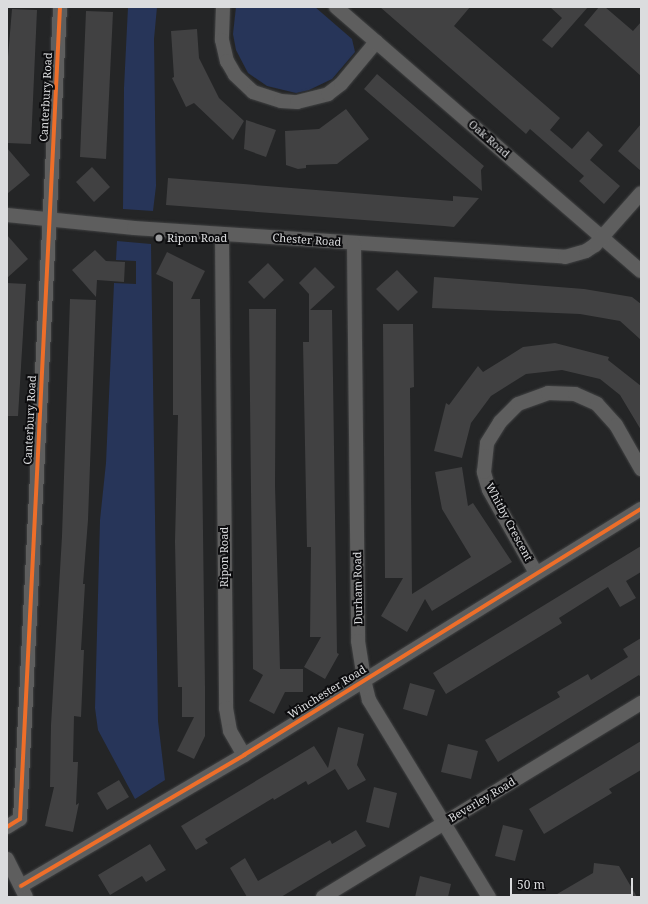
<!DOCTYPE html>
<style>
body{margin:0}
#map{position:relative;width:648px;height:904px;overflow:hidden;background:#242526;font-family:"Noto Serif",serif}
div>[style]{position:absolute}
.green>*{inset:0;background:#273559}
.building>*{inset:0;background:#414142}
.roads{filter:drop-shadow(0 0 1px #414243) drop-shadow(0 0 1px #414243)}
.minor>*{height:14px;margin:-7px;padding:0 7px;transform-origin:7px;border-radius:7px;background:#5e5e5e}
.cycleway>*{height:4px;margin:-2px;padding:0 2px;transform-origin:2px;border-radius:2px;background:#ee6e29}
.dots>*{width:11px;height:11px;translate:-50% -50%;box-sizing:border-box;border:2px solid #0d0d0f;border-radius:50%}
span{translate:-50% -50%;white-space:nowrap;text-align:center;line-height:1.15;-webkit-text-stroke:4px #0d0d0f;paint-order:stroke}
.street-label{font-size:11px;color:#dbdcde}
.poi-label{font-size:11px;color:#dbdcde}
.left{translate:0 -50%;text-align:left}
.frame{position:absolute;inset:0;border:8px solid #dbdcde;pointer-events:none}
.scale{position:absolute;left:510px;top:878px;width:123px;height:18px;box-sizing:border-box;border:2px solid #dbdcde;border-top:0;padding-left:5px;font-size:12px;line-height:14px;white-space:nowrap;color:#dbdcde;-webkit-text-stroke:3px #0d0d0f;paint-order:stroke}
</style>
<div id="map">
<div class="green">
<i style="clip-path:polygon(128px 7px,157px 7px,154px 39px,156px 186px,153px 211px,123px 209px,124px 88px)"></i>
<i style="clip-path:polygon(236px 7px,315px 7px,352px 39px,355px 52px,332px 79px,309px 90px,296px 93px,267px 86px,248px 73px,236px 50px,233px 34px)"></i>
<i style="clip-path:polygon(117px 241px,151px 244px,158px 721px,165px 780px,135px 799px,98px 730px,95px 708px,100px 520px,106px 463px,114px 283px,136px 284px,136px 261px,116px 260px)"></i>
</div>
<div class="building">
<i style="clip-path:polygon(380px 7px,470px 7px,454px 26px,560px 118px,550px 130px,572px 149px,588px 131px,603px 145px,590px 160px,620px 186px,604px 204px,579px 181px,584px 176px,530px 129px,526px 134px)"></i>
<i style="clip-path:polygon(550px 7px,588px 7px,552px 48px,542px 40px,562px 18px)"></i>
<i style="clip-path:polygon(599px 7px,605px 7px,633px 31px,641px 22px,641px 76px,584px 25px)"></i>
<i style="clip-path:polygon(12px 9px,37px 10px,31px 144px,7px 143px,7px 69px)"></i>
<i style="clip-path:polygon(86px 11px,113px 12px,106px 159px,80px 157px)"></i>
<i style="clip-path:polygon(197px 29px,199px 58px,219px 98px,244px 121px,233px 140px,194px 103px,186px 107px,172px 78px,174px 77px,171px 31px)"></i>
<i style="clip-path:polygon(377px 74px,484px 166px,481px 170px,482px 191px,364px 89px)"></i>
<i style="clip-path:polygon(346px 109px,369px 139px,337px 164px,306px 165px,306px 168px,298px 169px,286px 165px,285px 131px,319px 129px)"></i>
<i style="clip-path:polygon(246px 120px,276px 130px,266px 157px,244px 149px)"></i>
<i style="clip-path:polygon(641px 124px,641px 171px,618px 151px)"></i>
<i style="clip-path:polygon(7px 148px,30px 175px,7px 194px)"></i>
<i style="clip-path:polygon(92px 167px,110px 187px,94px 202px,76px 182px)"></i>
<i style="clip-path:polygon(168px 178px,453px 201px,453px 196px,479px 198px,454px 227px,444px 226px,166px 205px)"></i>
<i style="clip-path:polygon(7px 235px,28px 259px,7px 278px)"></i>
<i style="clip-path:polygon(95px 250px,106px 261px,125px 262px,124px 282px,97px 280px,96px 297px,72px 270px)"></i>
<i style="clip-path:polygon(167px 252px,205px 271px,191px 299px,200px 299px,205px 687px,205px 736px,194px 759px,177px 751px,194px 717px,182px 717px,182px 687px,178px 687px,175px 542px,178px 415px,173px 415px,173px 282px,156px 274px)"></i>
<i style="clip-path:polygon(268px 263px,284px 280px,264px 299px,248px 282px)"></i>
<i style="clip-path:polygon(315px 267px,335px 287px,310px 310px,332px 310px,337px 653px,339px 654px,325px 679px,304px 667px,321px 637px,310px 637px,311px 547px,307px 547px,303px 342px,309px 342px,309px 294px,299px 283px)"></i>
<i style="clip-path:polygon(397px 270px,418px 292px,398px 311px,376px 289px)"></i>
<i style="clip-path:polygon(434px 277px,584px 289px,632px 297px,641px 304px,641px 340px,620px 321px,580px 314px,432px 308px)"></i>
<i style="clip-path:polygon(7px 283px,26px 284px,18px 416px,7px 416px)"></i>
<i style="clip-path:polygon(70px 299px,96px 300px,88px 520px,83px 584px,85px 584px,81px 650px,84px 650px,81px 717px,74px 716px,73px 762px,78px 762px,76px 805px,79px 803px,73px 832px,45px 826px,54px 787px,50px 787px,51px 725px,62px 536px)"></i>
<i style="clip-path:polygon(249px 309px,276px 309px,275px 485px,280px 669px,303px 669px,303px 692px,285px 692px,274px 714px,249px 701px,263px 675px,253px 669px)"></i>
<i style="clip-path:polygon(383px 324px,413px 324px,414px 387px,410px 388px,412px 594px,471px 557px,442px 509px,435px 472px,462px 467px,468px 506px,473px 503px,512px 562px,432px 611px,425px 599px,407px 632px,381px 616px,403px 578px,385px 578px)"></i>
<i style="clip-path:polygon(555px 343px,609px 357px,608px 360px,641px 386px,641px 430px,620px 395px,600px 379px,562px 370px,526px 374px,491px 396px,471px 423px,462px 458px,434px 451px,446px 403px,449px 405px,478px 366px,483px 372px,523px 347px)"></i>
<i style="clip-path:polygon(641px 546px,641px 572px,626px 581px,636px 598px,620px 607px,608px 587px,559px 618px,562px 623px,446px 694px,433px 673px)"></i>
<i style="clip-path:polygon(641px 638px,641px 678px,639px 675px,498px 762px,485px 740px,560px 697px,557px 692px,588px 674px,591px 680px,628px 657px,623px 649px)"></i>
<i style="clip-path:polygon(410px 683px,435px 690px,427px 716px,403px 709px)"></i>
<i style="clip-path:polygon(338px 727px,364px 734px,357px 765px,366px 780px,348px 790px,335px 769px,308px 785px,306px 781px,274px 800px,273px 798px,205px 839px,208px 843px,196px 850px,181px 826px,314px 746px,328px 768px)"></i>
<i style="clip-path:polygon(641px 741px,641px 770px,609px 789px,612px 793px,544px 834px,529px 809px)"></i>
<i style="clip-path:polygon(448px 744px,478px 751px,471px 779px,441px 772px)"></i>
<i style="clip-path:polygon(119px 780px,129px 797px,107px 810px,97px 793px)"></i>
<i style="clip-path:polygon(374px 787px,397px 793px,389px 828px,366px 822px)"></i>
<i style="clip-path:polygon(503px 825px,523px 830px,515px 861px,495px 856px)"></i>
<i style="clip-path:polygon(356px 830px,366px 846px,281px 897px,247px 897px,230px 868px,245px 858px,258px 881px,330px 840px,332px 844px)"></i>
<i style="clip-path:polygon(150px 844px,166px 870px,146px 882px,142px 876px,110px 895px,98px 875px)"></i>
<i style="clip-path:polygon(594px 863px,619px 866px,637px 897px,552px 897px,593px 873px)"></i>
<i style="clip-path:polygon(420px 876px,451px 884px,448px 897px,415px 897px)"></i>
</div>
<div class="roads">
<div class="minor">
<i style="left:223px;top:7px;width:33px;rotate:92deg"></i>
<i style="left:222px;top:40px;width:22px;rotate:77deg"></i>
<i style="left:227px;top:61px;width:16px;rotate:60deg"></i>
<i style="left:235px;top:75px;width:25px;rotate:43deg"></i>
<i style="left:253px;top:92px;width:29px;rotate:18deg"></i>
<i style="left:281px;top:101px;width:16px;rotate:4deg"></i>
<i style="left:297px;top:102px;width:32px;rotate:-14deg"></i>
<i style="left:328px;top:94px;width:16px;rotate:-38deg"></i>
<i style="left:341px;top:84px;width:55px;rotate:-50.2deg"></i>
<i style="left:336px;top:7px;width:403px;rotate:40.9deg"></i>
<i style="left:7px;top:215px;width:128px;rotate:5.8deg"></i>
<i style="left:134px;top:228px;width:432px;rotate:3.8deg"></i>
<i style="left:565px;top:257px;width:22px;rotate:-16deg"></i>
<i style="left:586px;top:251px;width:11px;rotate:-34deg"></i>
<i style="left:595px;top:245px;width:69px;rotate:-48.5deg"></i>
<i style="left:222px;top:234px;width:474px;rotate:89.5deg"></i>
<i style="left:226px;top:708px;width:23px;rotate:80deg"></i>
<i style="left:230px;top:731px;width:28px;rotate:60deg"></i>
<i style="left:354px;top:244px;width:397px;rotate:89.4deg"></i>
<i style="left:358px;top:641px;width:39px;rotate:81deg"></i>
<i style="left:364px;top:680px;width:21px;rotate:76deg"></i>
<i style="left:369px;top:700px;width:231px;rotate:58.7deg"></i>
<i style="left:536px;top:573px;width:95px;rotate:-119.5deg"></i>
<i style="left:489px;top:490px;width:19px;rotate:-106deg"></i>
<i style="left:484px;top:472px;width:29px;rotate:-84deg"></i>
<i style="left:487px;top:443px;width:25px;rotate:-58deg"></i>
<i style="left:500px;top:422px;width:25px;rotate:-45deg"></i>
<i style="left:518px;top:404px;width:32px;rotate:-20deg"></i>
<i style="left:548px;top:393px;width:27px;rotate:2deg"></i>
<i style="left:575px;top:394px;width:24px;rotate:24deg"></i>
<i style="left:597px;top:404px;width:28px;rotate:48deg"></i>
<i style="left:616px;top:425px;width:51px;rotate:60.4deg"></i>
<i style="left:7px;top:827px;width:15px;rotate:-32deg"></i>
<i style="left:20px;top:819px;width:813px;rotate:-87.18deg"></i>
<i style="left:7px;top:859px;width:42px;rotate:63.4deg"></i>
<i style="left:21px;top:886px;width:259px;rotate:-30.4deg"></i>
<i style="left:244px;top:755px;width:467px;rotate:-31.8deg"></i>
<i style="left:323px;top:897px;width:373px;rotate:-31.4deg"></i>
</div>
</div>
<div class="cycleway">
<i style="left:7px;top:827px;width:15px;rotate:-32deg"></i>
<i style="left:20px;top:819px;width:813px;rotate:-87.18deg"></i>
<i style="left:21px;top:886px;width:259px;rotate:-30.4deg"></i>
<i style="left:244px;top:755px;width:467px;rotate:-31.8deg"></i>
</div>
<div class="dots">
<i style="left:159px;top:238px;background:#9b9c9e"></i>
</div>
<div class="street-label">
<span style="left:46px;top:97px;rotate:-87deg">Canterbury Road</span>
<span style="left:489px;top:139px;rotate:41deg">Oak Road</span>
<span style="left:307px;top:240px;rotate:4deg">Chester Road</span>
<span style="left:30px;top:420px;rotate:-87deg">Canterbury Road</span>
<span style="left:509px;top:522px;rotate:62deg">Whitby Crescent</span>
<span style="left:224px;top:557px;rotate:-90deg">Ripon Road</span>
<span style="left:358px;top:588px;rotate:-91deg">Durham Road</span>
<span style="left:327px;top:692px;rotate:-32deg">Winchester Road</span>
<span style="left:482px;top:800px;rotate:-31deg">Beverley Road</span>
</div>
<div class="poi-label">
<span class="left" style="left:167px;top:238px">Ripon Road</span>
</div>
<div class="frame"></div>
<div class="scale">50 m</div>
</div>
